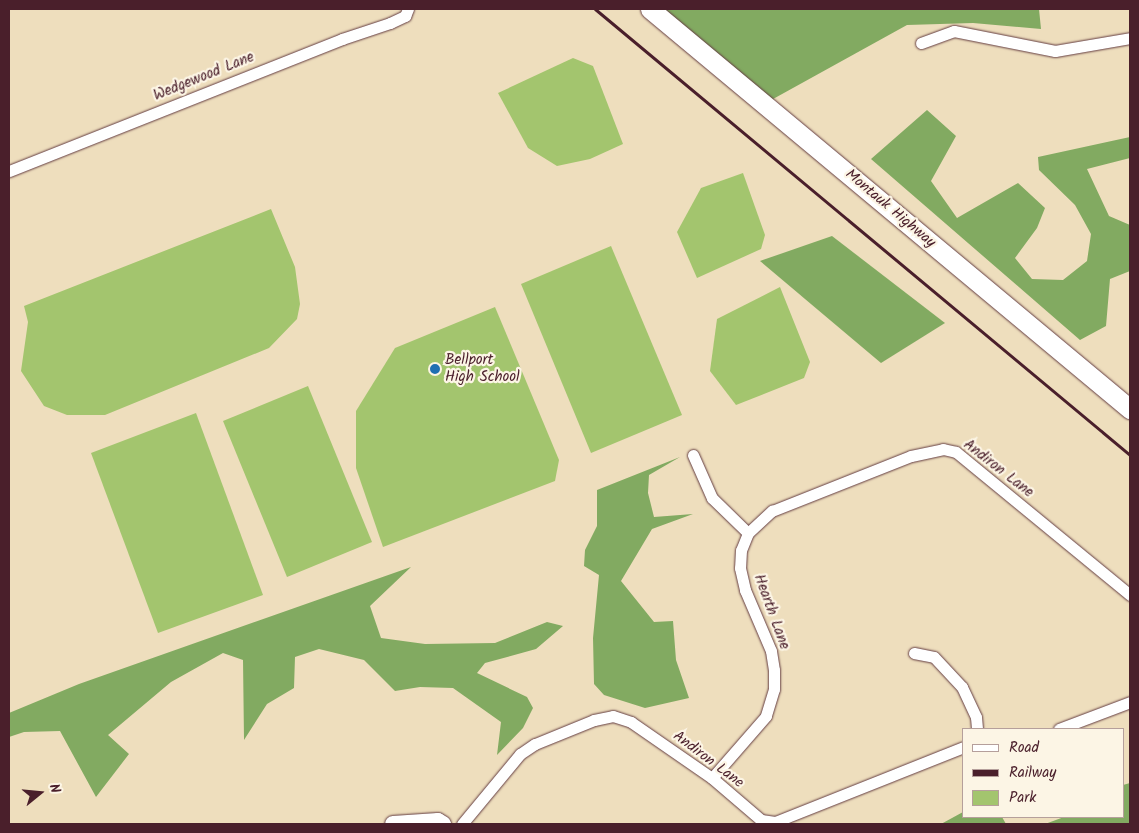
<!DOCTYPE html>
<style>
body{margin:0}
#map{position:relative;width:1139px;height:833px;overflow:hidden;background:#eedebd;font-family:Kalam,sans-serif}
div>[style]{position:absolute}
.green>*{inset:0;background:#a3c56e}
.forest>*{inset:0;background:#82aa61}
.roads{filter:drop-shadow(0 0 1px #633c41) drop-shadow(0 0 1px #633c41)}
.minor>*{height:11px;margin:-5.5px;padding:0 5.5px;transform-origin:5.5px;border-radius:5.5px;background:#fff}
.secondary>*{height:16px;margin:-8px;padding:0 8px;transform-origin:8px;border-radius:8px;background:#fff}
.primary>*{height:19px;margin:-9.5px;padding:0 9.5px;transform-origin:9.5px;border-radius:9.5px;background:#fff}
.rail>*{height:3px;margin:-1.5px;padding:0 1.5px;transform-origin:1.5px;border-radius:1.5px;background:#4a1f2b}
.dots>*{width:14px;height:14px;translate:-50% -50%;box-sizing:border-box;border:2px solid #fcf5e5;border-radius:50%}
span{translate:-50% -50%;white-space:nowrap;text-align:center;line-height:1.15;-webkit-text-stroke:4.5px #fcf5e5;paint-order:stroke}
.street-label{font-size:15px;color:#4a1f2b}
.poi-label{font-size:15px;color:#4a1f2b}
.left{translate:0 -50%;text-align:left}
.frame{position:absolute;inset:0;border:10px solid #4a1f2b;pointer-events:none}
.legend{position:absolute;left:962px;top:728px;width:162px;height:90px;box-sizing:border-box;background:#fcf5e5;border:1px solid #b59f9b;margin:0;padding:6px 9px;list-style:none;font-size:15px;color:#4a1f2b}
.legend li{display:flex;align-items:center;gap:10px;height:25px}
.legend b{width:25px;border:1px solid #b59f9b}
.north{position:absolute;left:15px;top:768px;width:50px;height:50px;-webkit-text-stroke:4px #fcf5e5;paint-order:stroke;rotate:73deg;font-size:14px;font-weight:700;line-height:20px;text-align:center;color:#4a1f2b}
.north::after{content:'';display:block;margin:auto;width:18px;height:22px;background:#4a1f2b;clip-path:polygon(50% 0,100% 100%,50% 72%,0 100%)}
</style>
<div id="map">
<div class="green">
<i style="clip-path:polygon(573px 58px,593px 66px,623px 144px,590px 159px,557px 166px,528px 148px,498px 93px)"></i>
<i style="clip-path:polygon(743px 173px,765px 235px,761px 249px,697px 278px,677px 232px,701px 188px)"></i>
<i style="clip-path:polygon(271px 209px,295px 267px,300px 304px,297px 319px,269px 348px,105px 415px,67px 415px,44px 406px,21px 371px,28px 322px,24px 306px)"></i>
<i style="clip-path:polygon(611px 246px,682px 415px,591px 453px,521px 284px)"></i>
<i style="clip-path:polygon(780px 287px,810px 362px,804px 378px,736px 405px,710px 371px,717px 319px)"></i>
<i style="clip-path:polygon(495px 307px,559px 460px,555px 481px,383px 547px,356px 468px,356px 411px,395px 348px)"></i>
<i style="clip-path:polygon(308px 386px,372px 542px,287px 577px,223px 421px)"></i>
<i style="clip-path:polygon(196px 413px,263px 595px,158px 633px,91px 453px)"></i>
</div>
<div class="forest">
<i style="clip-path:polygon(650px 9px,1039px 9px,1041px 29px,973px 23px,907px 25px,764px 104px)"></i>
<i style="clip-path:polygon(927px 110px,956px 136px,931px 181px,957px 218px,1018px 183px,1045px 208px,1037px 228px,1015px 258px,1032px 279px,1063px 280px,1087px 261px,1091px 234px,1075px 205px,1039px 170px,1038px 157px,1130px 137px,1130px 158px,1087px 169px,1109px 216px,1130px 225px,1130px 271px,1110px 279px,1106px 326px,1080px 340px,871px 159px)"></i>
<i style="clip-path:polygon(832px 236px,945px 323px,881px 363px,760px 261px)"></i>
<i style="clip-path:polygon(680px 457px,649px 475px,648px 493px,654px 517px,693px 514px,652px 529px,621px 581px,654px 622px,673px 621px,676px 660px,689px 698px,645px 708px,604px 695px,594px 684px,593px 638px,599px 575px,584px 566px,585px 550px,597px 526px,597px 490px)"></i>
<i style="clip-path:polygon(411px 567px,370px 606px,381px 638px,425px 644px,495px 643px,547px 622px,563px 626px,536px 649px,485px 663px,477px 673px,527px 697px,533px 708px,523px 728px,497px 755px,501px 722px,453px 688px,420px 687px,395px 691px,364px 660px,319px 649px,295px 657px,294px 688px,267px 704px,244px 740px,243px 660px,223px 653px,171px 682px,108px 735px,129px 754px,96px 797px,60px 731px,24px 732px,9px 737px,9px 713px,79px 684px)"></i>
<i style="clip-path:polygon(1130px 783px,1130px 824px,1045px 824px,1064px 817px,1123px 817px,1123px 785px)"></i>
<i style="clip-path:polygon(963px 812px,963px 817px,1002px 817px,1006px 824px,941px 824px)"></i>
</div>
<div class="roads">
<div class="minor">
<i style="left:921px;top:43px;width:35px;rotate:-20deg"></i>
<i style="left:954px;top:31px;width:103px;rotate:11.2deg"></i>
<i style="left:1055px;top:51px;width:76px;rotate:-9.8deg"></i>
<i style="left:9px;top:171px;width:358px;rotate:-21.6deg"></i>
<i style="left:342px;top:39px;width:51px;rotate:-18.4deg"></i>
<i style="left:390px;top:23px;width:17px;rotate:-25deg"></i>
<i style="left:405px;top:16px;width:8px;rotate:-67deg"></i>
<i style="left:693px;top:455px;width:47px;rotate:66.2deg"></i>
<i style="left:712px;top:498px;width:50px;rotate:44.2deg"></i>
<i style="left:748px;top:533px;width:18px;rotate:112deg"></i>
<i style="left:741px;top:550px;width:18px;rotate:93deg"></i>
<i style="left:740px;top:568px;width:23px;rotate:77deg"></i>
<i style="left:745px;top:590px;width:66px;rotate:66.9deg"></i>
<i style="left:771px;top:651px;width:19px;rotate:81deg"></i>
<i style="left:774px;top:670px;width:19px;rotate:90deg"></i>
<i style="left:774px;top:689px;width:28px;rotate:107deg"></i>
<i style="left:766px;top:716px;width:82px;rotate:131.1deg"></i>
<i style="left:748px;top:533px;width:33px;rotate:-43deg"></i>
<i style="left:772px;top:511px;width:149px;rotate:-21.6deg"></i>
<i style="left:911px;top:456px;width:33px;rotate:-12deg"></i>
<i style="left:943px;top:449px;width:13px;rotate:13deg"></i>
<i style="left:956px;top:452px;width:225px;rotate:39.4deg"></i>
<i style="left:914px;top:653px;width:20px;rotate:11deg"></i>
<i style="left:934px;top:657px;width:41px;rotate:47deg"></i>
<i style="left:962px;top:687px;width:33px;rotate:65deg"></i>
<i style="left:976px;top:717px;width:12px;rotate:85deg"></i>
<i style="left:1059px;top:729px;width:76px;rotate:-20.8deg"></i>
<i style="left:462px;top:824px;width:91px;rotate:-50.4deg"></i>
<i style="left:520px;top:754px;width:18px;rotate:-34deg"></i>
<i style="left:535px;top:744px;width:64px;rotate:-22.1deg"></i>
<i style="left:594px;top:720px;width:19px;rotate:-12deg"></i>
<i style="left:613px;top:716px;width:19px;rotate:18deg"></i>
<i style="left:631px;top:722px;width:98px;rotate:34.7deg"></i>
<i style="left:712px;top:778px;width:65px;rotate:40.6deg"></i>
<i style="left:761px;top:820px;width:14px;rotate:8deg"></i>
<i style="left:775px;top:822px;width:202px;rotate:-21.7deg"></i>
</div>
<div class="secondary">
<i style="left:393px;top:824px;width:45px;rotate:-3.8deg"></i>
<i style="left:438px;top:821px;width:6px;rotate:31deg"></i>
</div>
<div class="primary">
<i style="left:650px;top:9px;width:625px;rotate:39.81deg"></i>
</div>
</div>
<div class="rail">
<i style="left:595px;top:9px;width:697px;rotate:39.82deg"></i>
</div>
<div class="dots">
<i style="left:435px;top:369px;background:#1f6fb2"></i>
</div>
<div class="street-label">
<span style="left:204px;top:77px;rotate:-22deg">Wedgewood Lane</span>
<span style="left:890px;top:209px;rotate:40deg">Montauk Highway</span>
<span style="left:998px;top:469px;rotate:38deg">Andiron Lane</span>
<span style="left:771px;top:612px;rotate:70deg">Hearth Lane</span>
<span style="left:708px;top:760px;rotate:37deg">Andiron Lane</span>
</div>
<div class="poi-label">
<span class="left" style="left:445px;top:369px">Bellport<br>High School</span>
</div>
<div class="frame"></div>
<ul class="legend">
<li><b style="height:6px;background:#fff"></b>Road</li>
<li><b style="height:6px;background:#4a1f2b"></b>Railway</li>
<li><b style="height:14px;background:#a3c56e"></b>Park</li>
</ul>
<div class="north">N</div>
</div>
